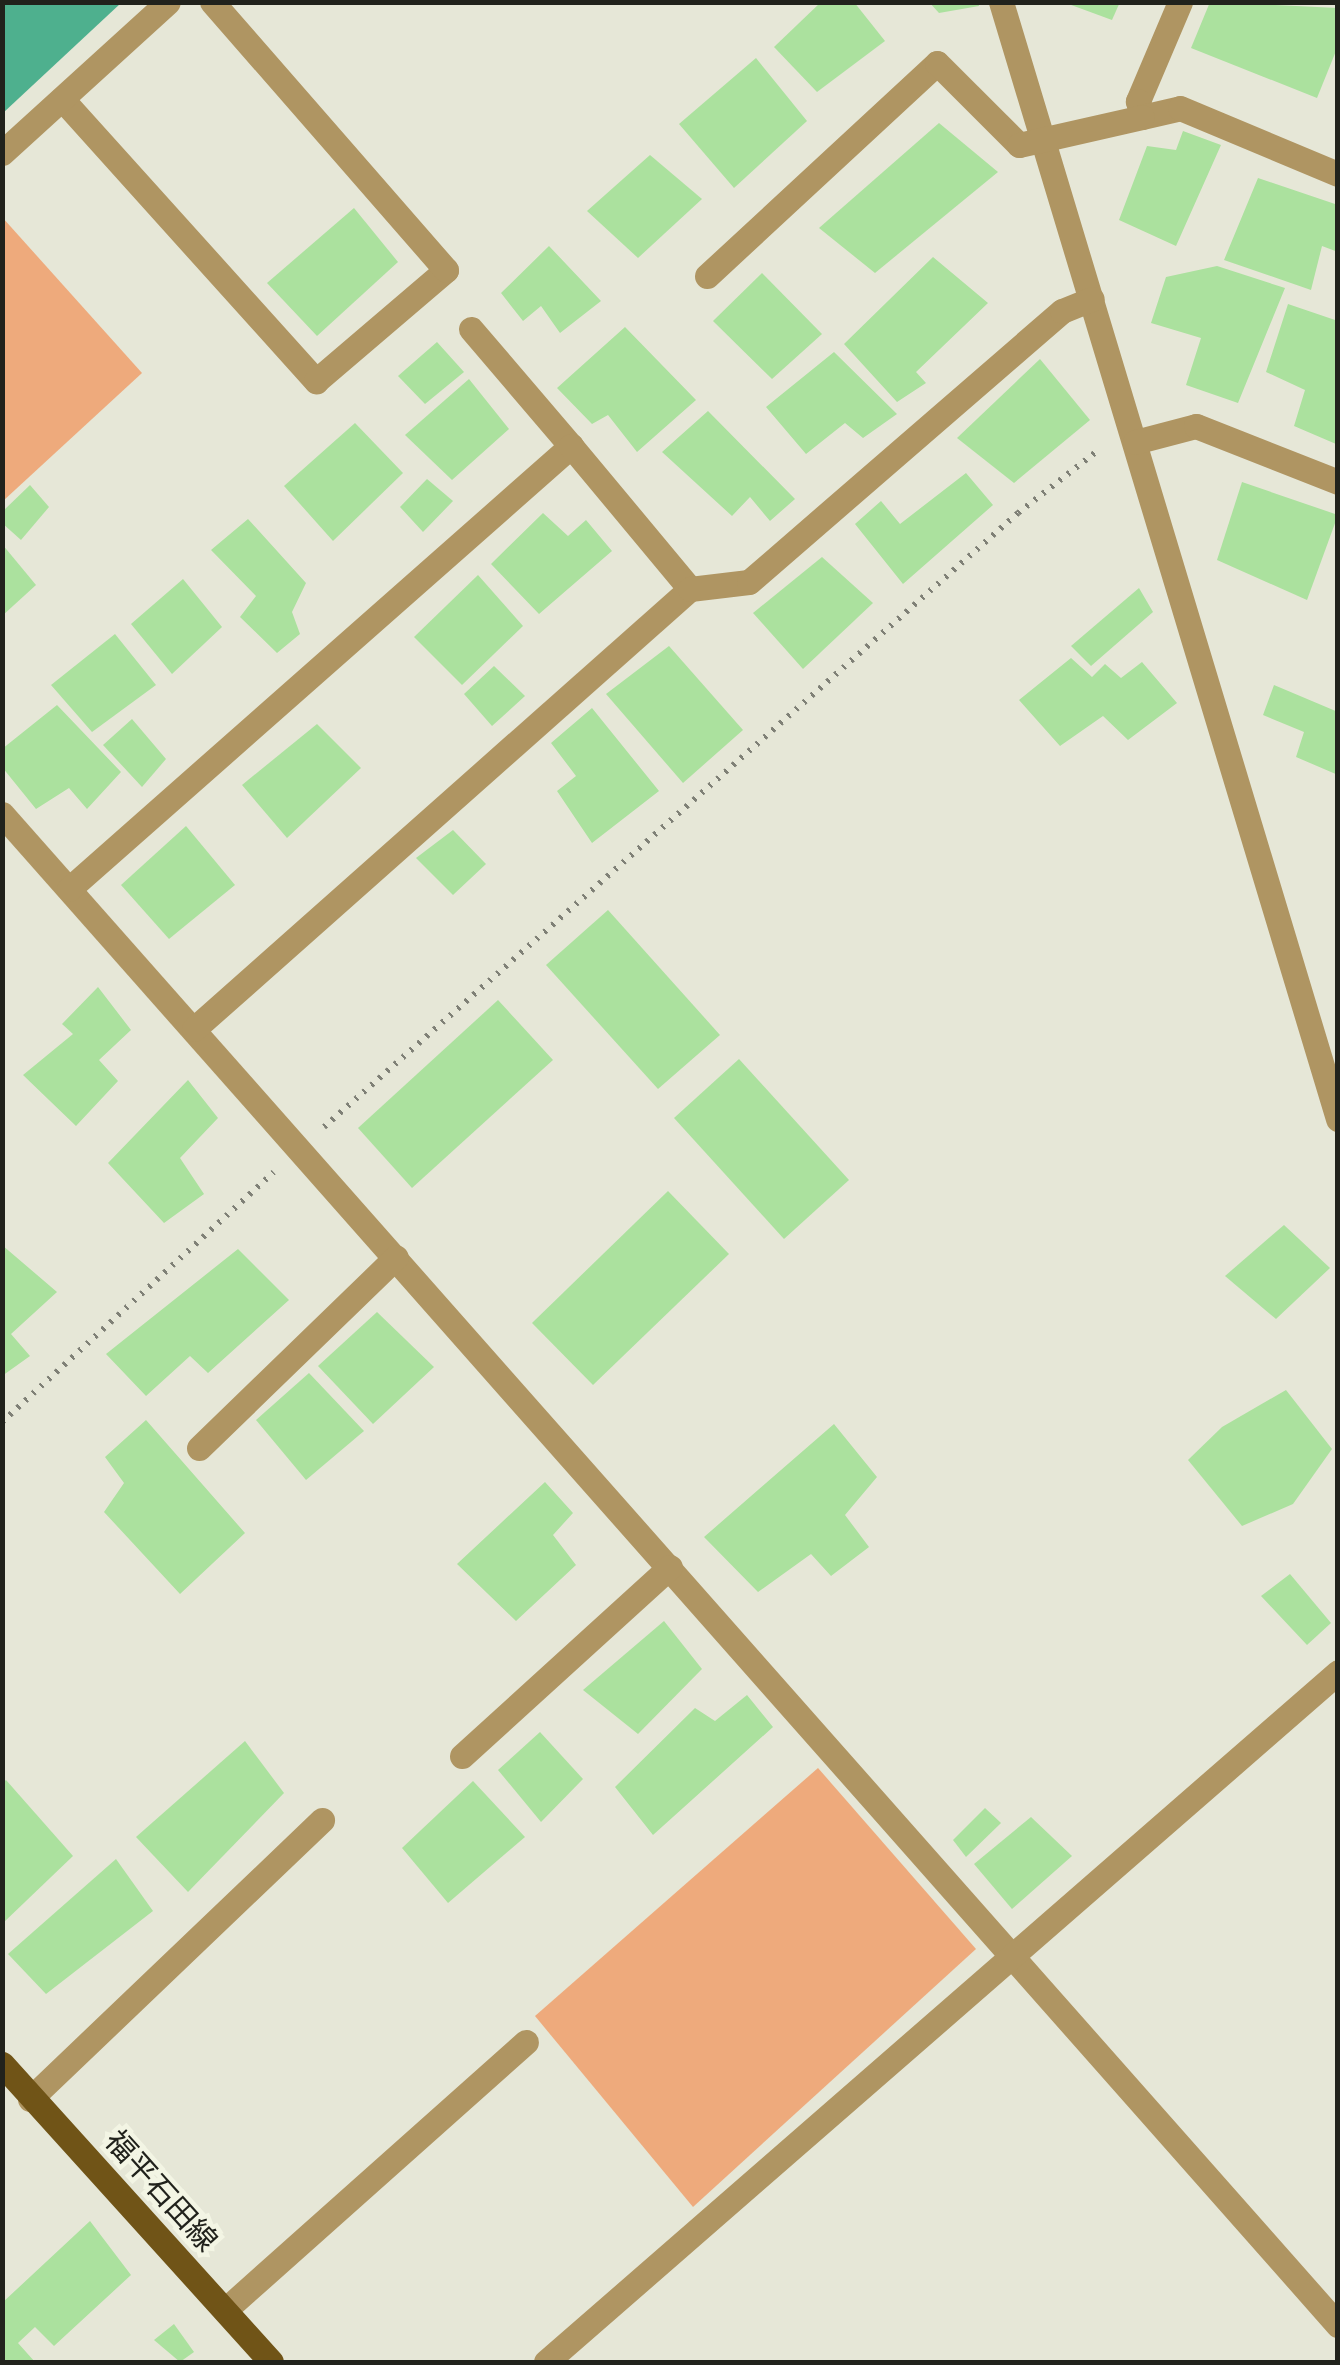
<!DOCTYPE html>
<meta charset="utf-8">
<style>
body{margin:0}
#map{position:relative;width:1340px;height:2365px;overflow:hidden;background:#e6e7d7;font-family:Cabin,"Noto Sans JP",sans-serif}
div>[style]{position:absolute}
.green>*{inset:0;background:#eeaa7c}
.water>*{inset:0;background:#4eb08e}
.building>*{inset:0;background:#abe19e}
.path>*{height:6px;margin-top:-3px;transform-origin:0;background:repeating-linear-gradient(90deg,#7f8076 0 2.5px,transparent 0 10.5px)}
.minor>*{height:25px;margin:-12.5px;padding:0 12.5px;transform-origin:12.5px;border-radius:12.5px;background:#af9562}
.major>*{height:25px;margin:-12.5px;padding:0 12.5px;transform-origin:12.5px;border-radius:12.5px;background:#705417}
span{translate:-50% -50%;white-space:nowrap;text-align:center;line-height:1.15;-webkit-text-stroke:9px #f3f5e4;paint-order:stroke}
.street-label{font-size:30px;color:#21221c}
.frame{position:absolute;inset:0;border:5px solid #21221c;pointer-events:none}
</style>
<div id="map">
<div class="green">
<i style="clip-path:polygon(2px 217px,142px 373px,3px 501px,2px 501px)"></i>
<i style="clip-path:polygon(818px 1768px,976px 1949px,693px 2207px,535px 2016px)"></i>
</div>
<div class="water">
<i style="clip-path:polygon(3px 2px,121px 2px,121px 3px,3px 113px)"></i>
</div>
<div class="building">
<i style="clip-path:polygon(821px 2px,854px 2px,885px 41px,817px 92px,774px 47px)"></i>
<i style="clip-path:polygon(929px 2px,978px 2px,979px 6px,939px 13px)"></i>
<i style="clip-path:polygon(1063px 2px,1120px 2px,1112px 20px)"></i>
<i style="clip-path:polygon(1210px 2px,1338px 8px,1338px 46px,1317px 98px,1191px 48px)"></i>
<i style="clip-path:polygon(756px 58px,807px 121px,734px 188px,679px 124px)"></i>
<i style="clip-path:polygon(939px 123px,998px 172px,875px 273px,819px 228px)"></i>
<i style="clip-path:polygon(1183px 131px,1221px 145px,1176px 246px,1119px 220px,1147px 146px,1176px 150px)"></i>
<i style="clip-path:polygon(650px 155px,702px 199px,638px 258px,587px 211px)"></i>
<i style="clip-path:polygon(1258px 178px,1338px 205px,1338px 252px,1322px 246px,1311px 290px,1224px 260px)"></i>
<i style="clip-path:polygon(354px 208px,398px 262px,317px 336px,267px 283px)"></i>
<i style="clip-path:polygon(549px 246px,601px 301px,560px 333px,541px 306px,523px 321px,501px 293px)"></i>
<i style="clip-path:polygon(933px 257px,988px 303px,916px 372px,926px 383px,897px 402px,844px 344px)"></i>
<i style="clip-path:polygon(1217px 266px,1285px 288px,1238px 403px,1186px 385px,1201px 338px,1151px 323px,1166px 277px)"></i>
<i style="clip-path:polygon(762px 273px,822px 334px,772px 379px,713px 321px)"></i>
<i style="clip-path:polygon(1288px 304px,1338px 321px,1336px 444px,1294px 426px,1305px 390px,1266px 372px)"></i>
<i style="clip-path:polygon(625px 327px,696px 400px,637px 452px,608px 415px,592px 424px,557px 388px)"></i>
<i style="clip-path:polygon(437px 342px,464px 372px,425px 404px,398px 376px)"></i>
<i style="clip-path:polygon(834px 352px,897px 414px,863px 438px,845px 423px,806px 454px,766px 407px)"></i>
<i style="clip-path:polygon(1040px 359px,1090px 420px,1014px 483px,957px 438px)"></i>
<i style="clip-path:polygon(469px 379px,509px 429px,452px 480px,405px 435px)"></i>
<i style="clip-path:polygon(708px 411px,795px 499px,770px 521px,750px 497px,732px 516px,662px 452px)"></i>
<i style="clip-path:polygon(355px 423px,403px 473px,333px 541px,284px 486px)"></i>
<i style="clip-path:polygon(966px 473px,993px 505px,903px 584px,855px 524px,881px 501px,900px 524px)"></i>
<i style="clip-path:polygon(427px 479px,453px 501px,423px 532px,400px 507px)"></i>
<i style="clip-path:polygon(1242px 482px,1338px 515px,1307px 600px,1217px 560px)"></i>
<i style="clip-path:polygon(30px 485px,49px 507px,21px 540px,2px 523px,2px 512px)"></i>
<i style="clip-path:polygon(543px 513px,568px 536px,586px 520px,612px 551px,539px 614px,491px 564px)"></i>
<i style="clip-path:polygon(248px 519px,306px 583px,292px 612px,300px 634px,277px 653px,240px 617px,256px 596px,211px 550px)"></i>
<i style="clip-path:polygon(2px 544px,36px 585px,2px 616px)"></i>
<i style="clip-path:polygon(822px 557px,873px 603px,803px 669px,753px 613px)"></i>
<i style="clip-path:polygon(478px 575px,523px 626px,462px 685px,414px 637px)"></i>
<i style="clip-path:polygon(183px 579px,222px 627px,172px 674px,131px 624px)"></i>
<i style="clip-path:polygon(1139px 588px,1153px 612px,1091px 666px,1071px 646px)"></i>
<i style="clip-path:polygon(115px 634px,156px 685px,92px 732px,51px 685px)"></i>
<i style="clip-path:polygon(669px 646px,743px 730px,683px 783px,606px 694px)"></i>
<i style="clip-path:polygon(1071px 658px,1092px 677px,1105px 664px,1121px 678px,1142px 662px,1177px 703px,1128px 740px,1103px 716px,1060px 746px,1019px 700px)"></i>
<i style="clip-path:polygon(494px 666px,525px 696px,492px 726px,464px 694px)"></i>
<i style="clip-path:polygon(1274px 685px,1338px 712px,1338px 775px,1296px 757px,1304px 732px,1263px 715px)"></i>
<i style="clip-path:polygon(57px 705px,121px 772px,87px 809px,69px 788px,36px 809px,2px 767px,2px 749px)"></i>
<i style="clip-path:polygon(592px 708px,659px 791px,592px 843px,557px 791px,576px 776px,551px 743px)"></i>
<i style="clip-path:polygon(132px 719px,166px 759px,142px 787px,103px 745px)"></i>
<i style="clip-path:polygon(317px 724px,361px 768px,287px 838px,242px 785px)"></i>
<i style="clip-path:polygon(186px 826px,235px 885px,169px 939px,121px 885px)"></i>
<i style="clip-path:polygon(453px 830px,486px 864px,453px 895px,416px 858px)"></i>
<i style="clip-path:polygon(608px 910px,720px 1035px,658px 1089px,546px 965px)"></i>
<i style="clip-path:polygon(98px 987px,131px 1030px,99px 1060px,118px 1081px,76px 1126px,23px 1075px,73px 1034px,62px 1024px)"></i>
<i style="clip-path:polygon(498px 1000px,553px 1060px,412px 1188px,358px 1128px)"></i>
<i style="clip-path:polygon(739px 1059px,849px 1180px,784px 1239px,674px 1118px)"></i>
<i style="clip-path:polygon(188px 1080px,218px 1118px,180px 1158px,204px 1194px,164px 1223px,108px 1163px)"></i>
<i style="clip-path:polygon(668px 1191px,729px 1254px,593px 1385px,532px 1323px)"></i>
<i style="clip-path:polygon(1284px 1225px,1330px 1268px,1276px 1319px,1225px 1276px)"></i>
<i style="clip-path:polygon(2px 1245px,57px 1292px,11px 1334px,30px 1356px,2px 1376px)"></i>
<i style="clip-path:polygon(238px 1249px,289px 1300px,208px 1373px,190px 1356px,146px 1396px,106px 1354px)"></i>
<i style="clip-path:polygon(377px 1312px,434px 1367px,373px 1424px,318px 1366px)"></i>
<i style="clip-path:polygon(309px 1373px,364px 1431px,306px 1480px,256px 1420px)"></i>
<i style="clip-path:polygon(1286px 1390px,1332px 1449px,1293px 1504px,1242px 1526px,1188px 1460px,1222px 1427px)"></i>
<i style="clip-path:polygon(146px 1420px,245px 1533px,180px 1594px,104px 1512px,124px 1483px,105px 1457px)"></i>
<i style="clip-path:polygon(834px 1424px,877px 1477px,845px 1515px,869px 1547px,831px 1576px,811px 1554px,758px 1592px,704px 1537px)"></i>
<i style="clip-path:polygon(545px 1482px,573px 1513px,553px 1535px,576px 1565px,516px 1621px,457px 1564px)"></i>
<i style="clip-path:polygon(1290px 1574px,1331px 1623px,1307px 1645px,1261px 1596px)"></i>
<i style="clip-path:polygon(664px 1621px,702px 1669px,638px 1734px,583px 1690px)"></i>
<i style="clip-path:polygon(747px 1695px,773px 1727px,653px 1835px,615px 1787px,695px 1708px,715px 1721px)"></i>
<i style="clip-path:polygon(540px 1732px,583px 1779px,541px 1822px,498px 1770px)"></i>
<i style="clip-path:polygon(245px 1741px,284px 1793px,188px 1892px,136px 1837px)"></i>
<i style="clip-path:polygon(6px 1780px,73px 1856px,2px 1924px,2px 1783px)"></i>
<i style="clip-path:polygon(473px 1781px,525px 1837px,448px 1903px,402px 1848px)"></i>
<i style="clip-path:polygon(985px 1808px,1001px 1823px,966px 1857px,953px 1840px)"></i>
<i style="clip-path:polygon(1031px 1817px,1072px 1856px,1012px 1909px,974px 1864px)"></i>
<i style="clip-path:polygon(116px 1859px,153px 1911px,46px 1994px,8px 1954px)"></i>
<i style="clip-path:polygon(90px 2221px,131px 2275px,54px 2346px,35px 2327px,18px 2343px,35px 2362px,2px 2362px,2px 2303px)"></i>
<i style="clip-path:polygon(174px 2324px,194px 2352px,180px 2362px,154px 2340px)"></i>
</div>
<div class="path">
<i style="left:324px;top:1127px;width:927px;rotate:-41.5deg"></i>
<i style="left:1018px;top:513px;width:100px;rotate:-38.1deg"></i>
<i style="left:2px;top:1422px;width:369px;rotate:-42.6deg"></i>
</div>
<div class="minor">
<i style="left:1001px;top:2px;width:1167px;rotate:73.21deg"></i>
<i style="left:1180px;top:2px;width:108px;rotate:113deg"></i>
<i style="left:1138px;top:101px;width:16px;rotate:76deg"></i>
<i style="left:1142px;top:117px;width:39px;rotate:-13deg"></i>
<i style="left:1180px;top:108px;width:171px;rotate:22.7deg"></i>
<i style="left:62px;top:99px;width:380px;rotate:48deg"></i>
<i style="left:316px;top:381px;width:171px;rotate:-40.5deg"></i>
<i style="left:446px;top:270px;width:356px;rotate:-131.1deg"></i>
<i style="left:2px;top:153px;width:224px;rotate:-42.3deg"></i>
<i style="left:707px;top:276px;width:313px;rotate:-42.8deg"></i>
<i style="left:937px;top:63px;width:116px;rotate:45deg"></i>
<i style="left:1019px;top:145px;width:126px;rotate:-12.8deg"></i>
<i style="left:471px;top:329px;width:154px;rotate:49.5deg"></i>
<i style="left:1135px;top:442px;width:63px;rotate:-14.7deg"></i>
<i style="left:1196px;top:426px;width:153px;rotate:21.5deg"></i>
<i style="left:2px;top:814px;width:2017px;rotate:48.52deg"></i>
<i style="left:69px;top:889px;width:670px;rotate:-41.43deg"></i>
<i style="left:571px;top:446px;width:186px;rotate:50.2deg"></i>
<i style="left:194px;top:1029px;width:663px;rotate:-41.58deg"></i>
<i style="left:690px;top:589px;width:59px;rotate:-6.8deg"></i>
<i style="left:749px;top:582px;width:414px;rotate:-40.9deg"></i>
<i style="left:1062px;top:311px;width:32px;rotate:-22deg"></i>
<i style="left:199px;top:1448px;width:274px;rotate:-44.1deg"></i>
<i style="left:462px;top:1756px;width:281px;rotate:-42.3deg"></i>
<i style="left:30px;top:2099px;width:404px;rotate:-43.7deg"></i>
<i style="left:225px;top:2310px;width:403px;rotate:-41.7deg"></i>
<i style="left:546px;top:2362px;width:1050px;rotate:-41.06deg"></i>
</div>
<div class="major">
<i style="left:2px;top:2064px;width:401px;rotate:47.9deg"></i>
</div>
<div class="street-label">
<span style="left:161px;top:2191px;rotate:48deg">福平石田線</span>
</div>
<div class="frame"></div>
</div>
